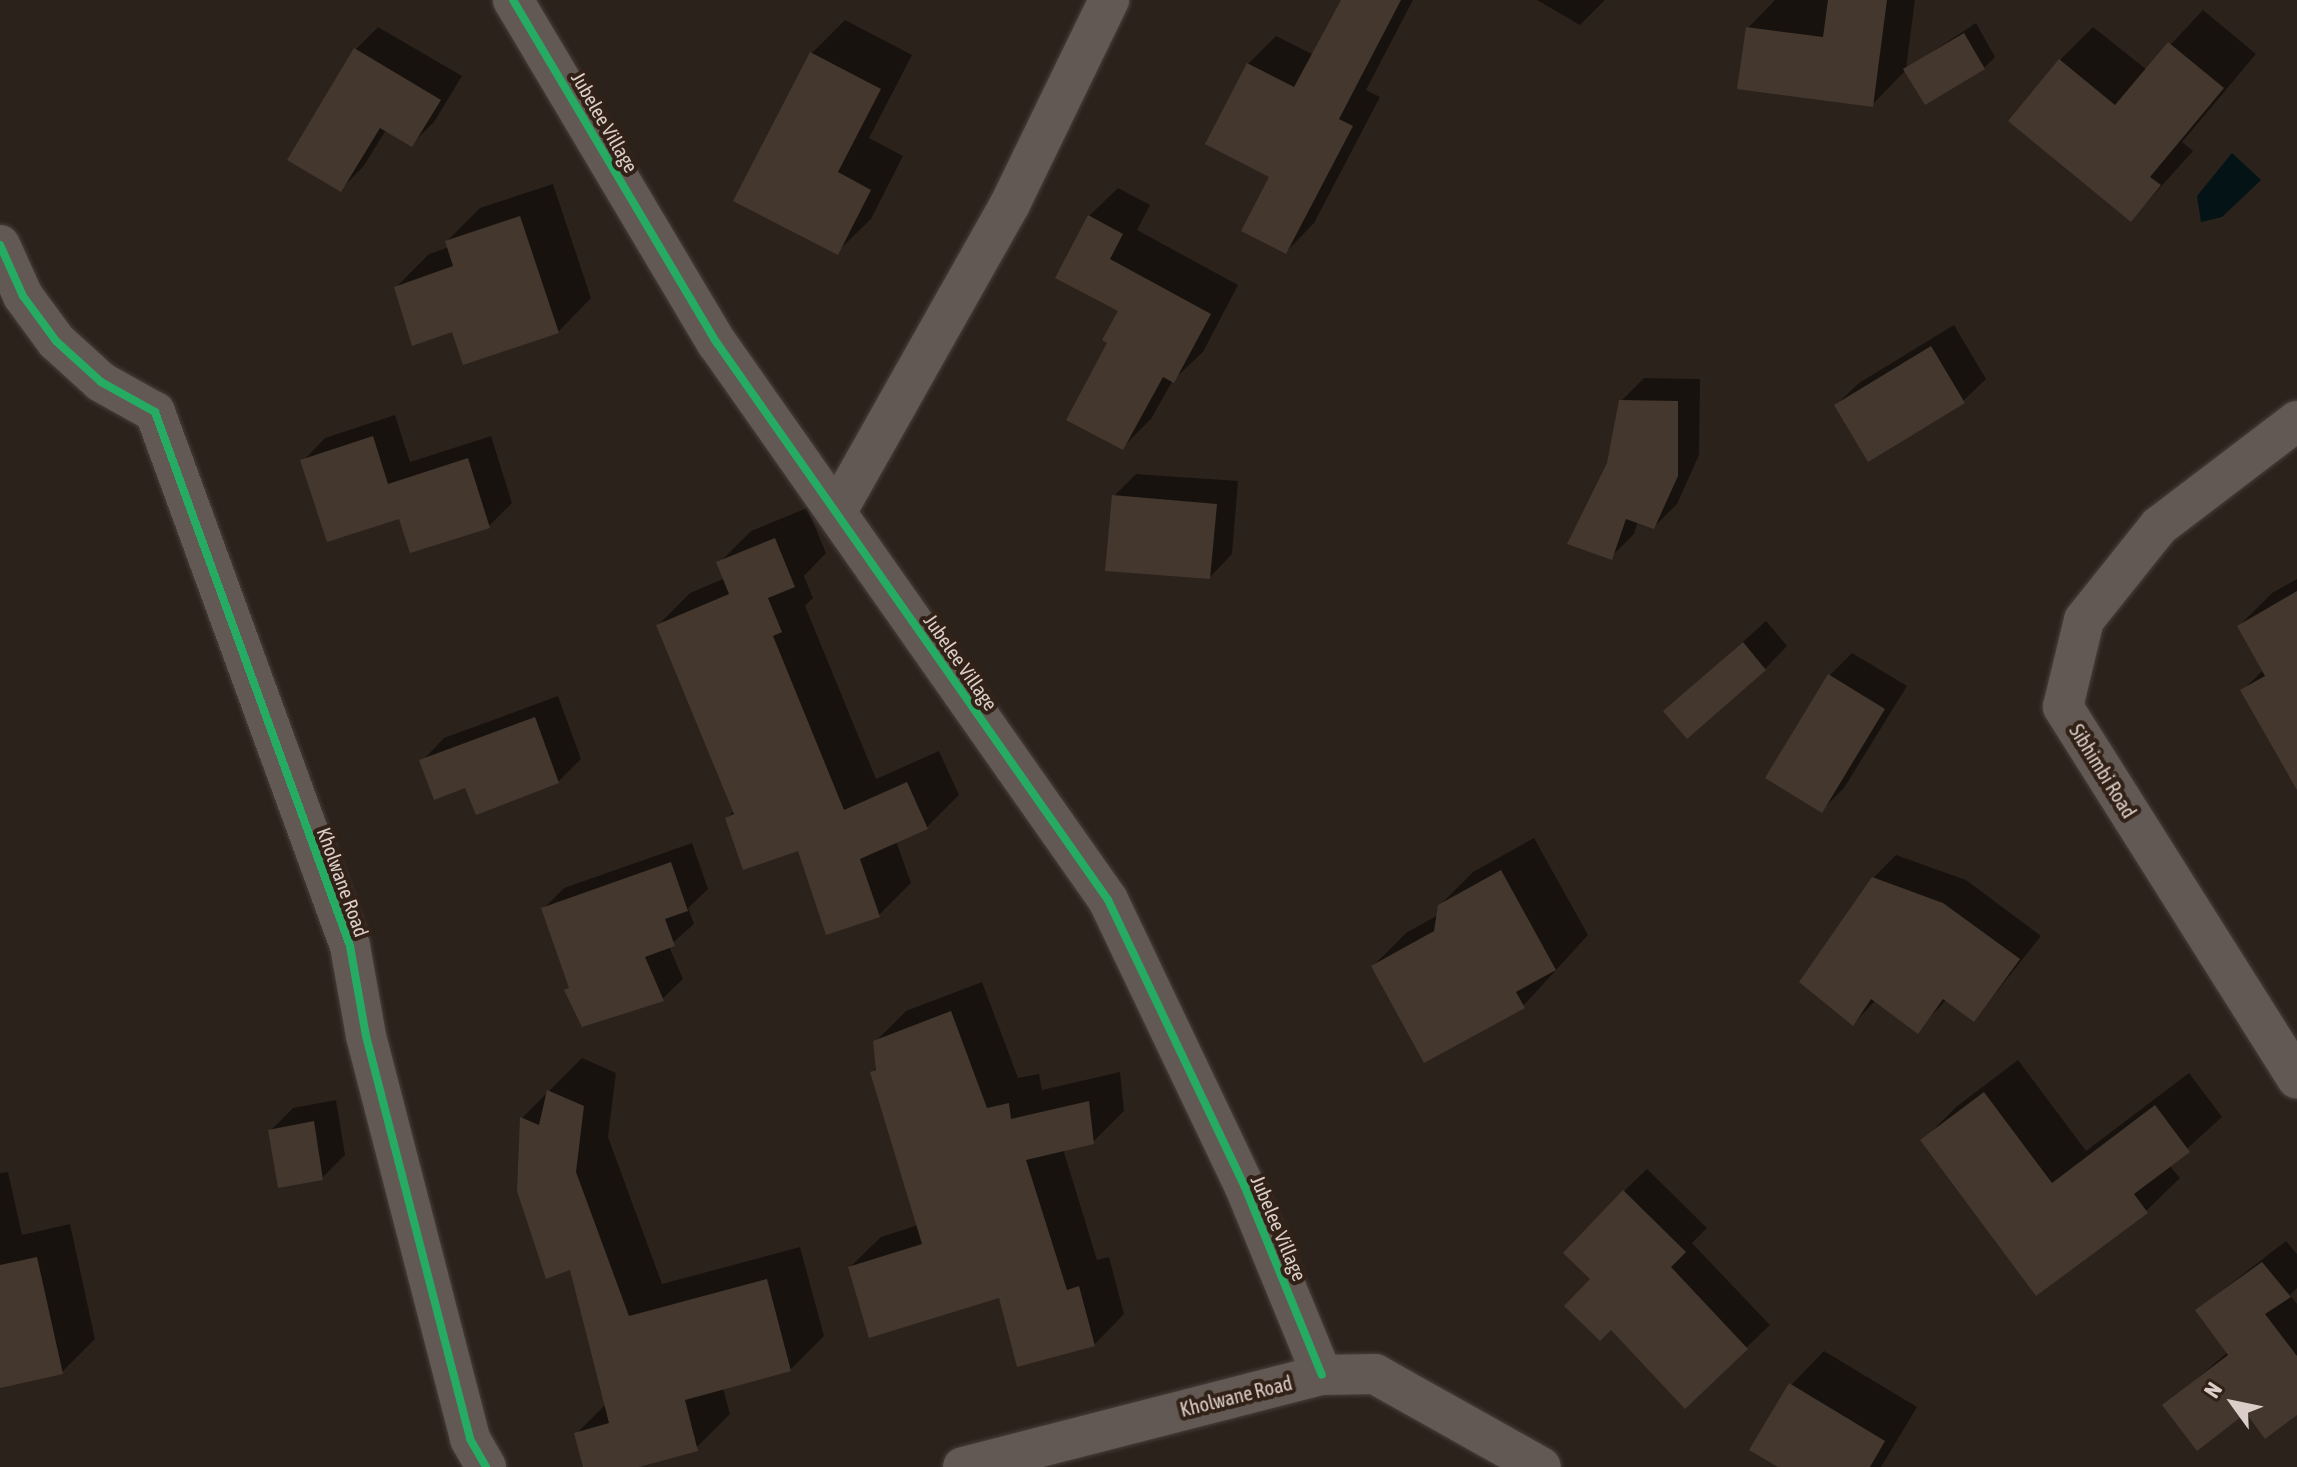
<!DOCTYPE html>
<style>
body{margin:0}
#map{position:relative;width:2297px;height:1467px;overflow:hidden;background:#2c221c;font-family:"Asap Condensed",sans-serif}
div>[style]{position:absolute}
.water>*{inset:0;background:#041316}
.shadow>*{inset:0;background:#0007}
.building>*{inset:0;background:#44372e}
.roads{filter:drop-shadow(0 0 2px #483e3a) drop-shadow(0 0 2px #483e3a)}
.minor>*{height:40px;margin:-20px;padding:0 20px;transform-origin:20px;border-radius:20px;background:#625954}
.cycleway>*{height:8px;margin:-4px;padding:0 4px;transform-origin:4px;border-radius:4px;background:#26ab63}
span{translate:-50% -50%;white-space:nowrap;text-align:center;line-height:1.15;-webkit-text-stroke:8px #322116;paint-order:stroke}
.street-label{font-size:20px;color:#dbcec8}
.north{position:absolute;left:2193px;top:1363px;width:80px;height:80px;-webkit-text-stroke:6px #322116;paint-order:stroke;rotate:303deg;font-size:22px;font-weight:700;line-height:32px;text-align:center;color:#dbcec8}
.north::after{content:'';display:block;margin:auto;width:28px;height:36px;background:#dbcec8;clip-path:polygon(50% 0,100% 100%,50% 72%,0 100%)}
</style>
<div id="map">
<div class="water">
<i style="clip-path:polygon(2232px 153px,2261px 180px,2222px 217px,2201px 222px,2197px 196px)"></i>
</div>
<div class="shadow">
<i style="clip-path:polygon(1344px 0,1413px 0,1366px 90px,1380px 97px,1314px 223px,1286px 252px,1248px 64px,1276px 36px,1314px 55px)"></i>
<i style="clip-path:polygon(1537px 0,1605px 0,1580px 25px)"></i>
<i style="clip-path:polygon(1775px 0,1915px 0,1906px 69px,1976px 23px,1995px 57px,1984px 68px,1906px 70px,1872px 105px,1748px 28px)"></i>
<i style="clip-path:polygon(2203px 10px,2256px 54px,2182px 142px,2193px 151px,2131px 220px,2060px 60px,2093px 27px,2147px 70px)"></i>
<i style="clip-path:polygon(845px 20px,912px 55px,869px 138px,903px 156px,871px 219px,837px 252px,812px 53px)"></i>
<i style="clip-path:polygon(378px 27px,462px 76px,434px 122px,411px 145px,386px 130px,363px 167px,341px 189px,356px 49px)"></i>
<i style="clip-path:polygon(553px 184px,591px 298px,558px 332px,453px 330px,396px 287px,429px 254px,449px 247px,447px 241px,480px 208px)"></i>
<i style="clip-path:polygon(1118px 188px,1150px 205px,1137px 230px,1238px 285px,1203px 352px,1173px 380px,1151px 419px,1122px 448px,1110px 342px,1120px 310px,1089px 216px)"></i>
<i style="clip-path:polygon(1954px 325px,1986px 379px,1963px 401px,1836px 405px,1859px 383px)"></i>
<i style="clip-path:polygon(1644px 378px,1700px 379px,1699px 455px,1677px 504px,1654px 527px,1638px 521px,1634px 534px,1611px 557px,1609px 464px,1621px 401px)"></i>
<i style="clip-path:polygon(395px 415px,410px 462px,491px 436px,512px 503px,489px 526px,400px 516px,303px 461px,325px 438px)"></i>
<i style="clip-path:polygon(1136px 474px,1238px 481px,1232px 554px,1210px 577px,1114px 496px)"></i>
<i style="clip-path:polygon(807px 508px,826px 553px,804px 576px,813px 598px,805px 606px,876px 779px,939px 751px,959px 795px,927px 827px,896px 841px,911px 883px,879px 915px,799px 848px,727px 818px,734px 811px,658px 625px,690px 593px,725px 578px,719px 563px,751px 531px)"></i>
<i style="clip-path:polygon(2297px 579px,2297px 786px,2243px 690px,2264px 669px,2239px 626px,2272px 593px)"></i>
<i style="clip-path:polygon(1766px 621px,1787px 646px,1765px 669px,1666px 711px)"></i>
<i style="clip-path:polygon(1852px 653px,1907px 686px,1844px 788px,1822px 810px,1830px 675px)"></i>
<i style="clip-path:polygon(558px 696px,581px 759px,558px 782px,467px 785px,422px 761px,444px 738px)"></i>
<i style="clip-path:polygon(1534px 838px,1588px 935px,1523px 1006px,1373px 966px,1406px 933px,1438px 915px,1439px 906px,1473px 872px)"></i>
<i style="clip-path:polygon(692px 843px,708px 889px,688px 908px,694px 924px,669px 946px,683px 979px,662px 999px,570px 987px,543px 909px,564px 888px)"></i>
<i style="clip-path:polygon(1896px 855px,1966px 880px,2041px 936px,1974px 1020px,1946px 1000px,1917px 1031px,1876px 1000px,1853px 1024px,1873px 878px)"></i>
<i style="clip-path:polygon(982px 982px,1018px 1078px,1039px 1074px,1042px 1090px,1120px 1072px,1124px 1111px,1093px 1142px,1063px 1149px,1097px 1260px,1109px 1257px,1124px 1314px,1094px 1345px,1000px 1295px,850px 1267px,881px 1237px,918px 1225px,872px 1072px,878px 1067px,875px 1042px,906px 1011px)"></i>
<i style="clip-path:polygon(582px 1058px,616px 1073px,608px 1137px,662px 1284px,800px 1247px,824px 1336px,790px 1370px,723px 1388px,730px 1414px,696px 1448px,628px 1467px,585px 1467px,577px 1433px,606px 1404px,571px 1268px,522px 1118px)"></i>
<i style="clip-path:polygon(2018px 1060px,2086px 1151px,2189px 1073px,2222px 1117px,2169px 1165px,2180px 1178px,2146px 1211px,2037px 1293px,1923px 1140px,1956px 1107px)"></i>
<i style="clip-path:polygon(336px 1100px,345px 1155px,322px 1178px,270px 1131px,293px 1108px)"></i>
<i style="clip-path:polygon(1647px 1169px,1707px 1228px,1692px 1243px,1770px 1325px,1685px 1406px,1624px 1191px)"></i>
<i style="clip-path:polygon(8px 1172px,22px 1235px,70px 1224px,95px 1339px,62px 1372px,0 1386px,0 1173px)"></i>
<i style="clip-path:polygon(2286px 1241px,2297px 1254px,2297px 1288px,2290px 1295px,2297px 1304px,2297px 1412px,2165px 1406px,2228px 1352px,2197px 1310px)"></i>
<i style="clip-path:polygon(1824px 1351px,1917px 1407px,1881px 1467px,1782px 1467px,1791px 1385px)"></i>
</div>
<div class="building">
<i style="clip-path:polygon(1341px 0,1401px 0,1339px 119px,1353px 126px,1286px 254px,1241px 231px,1269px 177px,1205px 144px,1247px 63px,1294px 87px)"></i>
<i style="clip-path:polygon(1828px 0,1887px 0,1873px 107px,1737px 89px,1746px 27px,1823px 37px)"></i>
<i style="clip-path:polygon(1964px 33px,1985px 69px,1925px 105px,1903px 69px)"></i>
<i style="clip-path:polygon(2168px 42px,2224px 88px,2150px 177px,2161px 185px,2131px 222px,2008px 121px,2059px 59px,2115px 105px)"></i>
<i style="clip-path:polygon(354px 48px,441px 100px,412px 147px,380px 128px,341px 192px,287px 160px)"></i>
<i style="clip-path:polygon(810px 52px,881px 89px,838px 172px,871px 190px,838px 255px,733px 201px)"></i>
<i style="clip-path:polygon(1088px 215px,1123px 234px,1110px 259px,1211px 314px,1174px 383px,1163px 377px,1123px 450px,1066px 420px,1107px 343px,1102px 340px,1118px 311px,1055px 278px)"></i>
<i style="clip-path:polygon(520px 216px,559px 333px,463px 365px,452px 332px,412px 346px,394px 287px,453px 266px,445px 241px)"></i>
<i style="clip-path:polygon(1931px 346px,1965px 403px,1868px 462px,1834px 405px)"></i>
<i style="clip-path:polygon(1619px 400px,1678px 401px,1678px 476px,1654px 529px,1626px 519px,1612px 560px,1567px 544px,1607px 463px)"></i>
<i style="clip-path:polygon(373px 436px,388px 484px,468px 458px,490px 528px,410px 553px,399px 519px,327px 542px,300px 460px)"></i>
<i style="clip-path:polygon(1112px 495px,1217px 504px,1210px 579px,1105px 571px)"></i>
<i style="clip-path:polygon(775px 538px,795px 587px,768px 598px,782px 632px,773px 636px,844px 810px,907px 782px,928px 829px,860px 859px,880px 917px,826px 935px,798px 851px,743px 870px,725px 818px,734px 814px,656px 625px,729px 594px,716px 562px)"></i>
<i style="clip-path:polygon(2297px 591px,2297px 790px,2240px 690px,2265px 676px,2237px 626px)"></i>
<i style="clip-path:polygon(1743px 642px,1766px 670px,1687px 739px,1663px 711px)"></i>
<i style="clip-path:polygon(1828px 674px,1885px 709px,1822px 813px,1765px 778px)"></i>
<i style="clip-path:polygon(535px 717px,559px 783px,476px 815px,465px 788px,434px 800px,419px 760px)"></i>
<i style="clip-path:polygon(671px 862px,688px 911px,665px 919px,675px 946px,645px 957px,664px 1001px,582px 1027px,564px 990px,569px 988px,541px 908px)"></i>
<i style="clip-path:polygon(1501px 870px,1556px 970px,1516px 992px,1525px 1008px,1424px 1063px,1371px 966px,1434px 931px,1438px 905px)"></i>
<i style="clip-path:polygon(1872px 877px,1943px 903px,2020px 959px,1974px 1022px,1943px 999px,1918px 1034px,1871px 999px,1853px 1026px,1799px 982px)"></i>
<i style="clip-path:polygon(951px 1011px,987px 1108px,1009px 1103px,1011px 1119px,1089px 1101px,1094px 1144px,1026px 1160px,1067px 1290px,1079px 1286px,1095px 1346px,1017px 1367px,999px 1298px,869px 1338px,848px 1267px,922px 1244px,870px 1072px,876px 1070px,873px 1041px)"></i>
<i style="clip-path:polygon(547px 1090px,584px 1106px,576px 1172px,629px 1316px,767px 1279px,791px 1371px,685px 1400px,698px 1451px,639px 1467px,583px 1467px,574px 1433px,609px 1423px,570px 1270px,546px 1279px,517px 1191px,520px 1117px,539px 1125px)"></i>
<i style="clip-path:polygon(1984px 1092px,2052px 1183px,2155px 1105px,2190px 1152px,2134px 1194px,2148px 1213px,2036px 1296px,1920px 1140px)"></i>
<i style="clip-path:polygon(314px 1121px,323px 1180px,278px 1188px,268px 1130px)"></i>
<i style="clip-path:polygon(1623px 1190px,1686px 1252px,1671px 1267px,1748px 1349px,1685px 1409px,1611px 1330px,1600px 1341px,1564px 1306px,1590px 1279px,1563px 1253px)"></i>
<i style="clip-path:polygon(37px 1257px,63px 1374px,0 1388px,0 1265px)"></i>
<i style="clip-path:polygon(2262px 1262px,2291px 1297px,2265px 1314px,2297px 1356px,2297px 1415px,2265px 1439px,2246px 1413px,2197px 1451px,2162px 1405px,2228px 1355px,2195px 1310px)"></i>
<i style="clip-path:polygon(1789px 1383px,1885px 1441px,1870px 1467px,1778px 1467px,1749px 1450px)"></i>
</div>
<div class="roads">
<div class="minor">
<i style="left:513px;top:0;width:399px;rotate:59.3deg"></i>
<i style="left:717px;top:343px;width:681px;rotate:54.93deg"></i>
<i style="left:1108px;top:900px;width:316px;rotate:64.5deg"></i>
<i style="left:1244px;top:1185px;width:205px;rotate:67.7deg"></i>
<i style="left:0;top:245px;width:56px;rotate:65.7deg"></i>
<i style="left:23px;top:296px;width:56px;rotate:53.7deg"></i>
<i style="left:56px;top:341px;width:61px;rotate:42.3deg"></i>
<i style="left:101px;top:382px;width:62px;rotate:29.1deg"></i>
<i style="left:155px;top:412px;width:568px;rotate:69.94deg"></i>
<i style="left:350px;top:946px;width:91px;rotate:79.9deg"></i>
<i style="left:366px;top:1036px;width:416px;rotate:75.5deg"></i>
<i style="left:470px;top:1439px;width:32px;rotate:60deg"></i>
<i style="left:2297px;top:421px;width:173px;rotate:142.7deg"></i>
<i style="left:2159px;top:526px;width:120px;rotate:128.6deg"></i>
<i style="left:2084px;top:620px;width:89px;rotate:103.6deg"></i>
<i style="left:2063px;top:707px;width:439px;rotate:57.8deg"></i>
<i style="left:837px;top:511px;width:352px;rotate:-60.6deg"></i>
<i style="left:1010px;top:204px;width:227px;rotate:-64.1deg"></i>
<i style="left:963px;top:1467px;width:371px;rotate:-14.4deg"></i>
<i style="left:1322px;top:1375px;width:53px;rotate:-1.1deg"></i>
<i style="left:1375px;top:1374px;width:190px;rotate:29.3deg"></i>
</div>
</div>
<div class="cycleway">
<i style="left:513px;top:0;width:399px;rotate:59.3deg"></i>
<i style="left:717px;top:343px;width:681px;rotate:54.93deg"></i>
<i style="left:1108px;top:900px;width:316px;rotate:64.5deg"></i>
<i style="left:1244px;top:1185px;width:205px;rotate:67.7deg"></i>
<i style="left:0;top:245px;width:56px;rotate:65.7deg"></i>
<i style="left:23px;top:296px;width:56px;rotate:53.7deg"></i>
<i style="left:56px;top:341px;width:61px;rotate:42.3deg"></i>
<i style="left:101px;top:382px;width:62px;rotate:29.1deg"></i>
<i style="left:155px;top:412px;width:568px;rotate:69.94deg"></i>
<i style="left:350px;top:946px;width:91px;rotate:79.9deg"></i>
<i style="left:366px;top:1036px;width:416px;rotate:75.5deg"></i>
<i style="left:470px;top:1439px;width:32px;rotate:60deg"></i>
</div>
<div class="street-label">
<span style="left:605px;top:122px;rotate:60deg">Jubelee Village</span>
<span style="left:961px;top:662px;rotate:55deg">Jubelee Village</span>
<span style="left:2103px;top:771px;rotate:58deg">Sibhimbi Road</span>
<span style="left:343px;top:882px;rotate:70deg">Kholwane Road</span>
<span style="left:1279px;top:1228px;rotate:67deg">Jubelee Village</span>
<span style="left:1236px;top:1396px;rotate:-14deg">Kholwane Road</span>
</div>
<div class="north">N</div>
</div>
